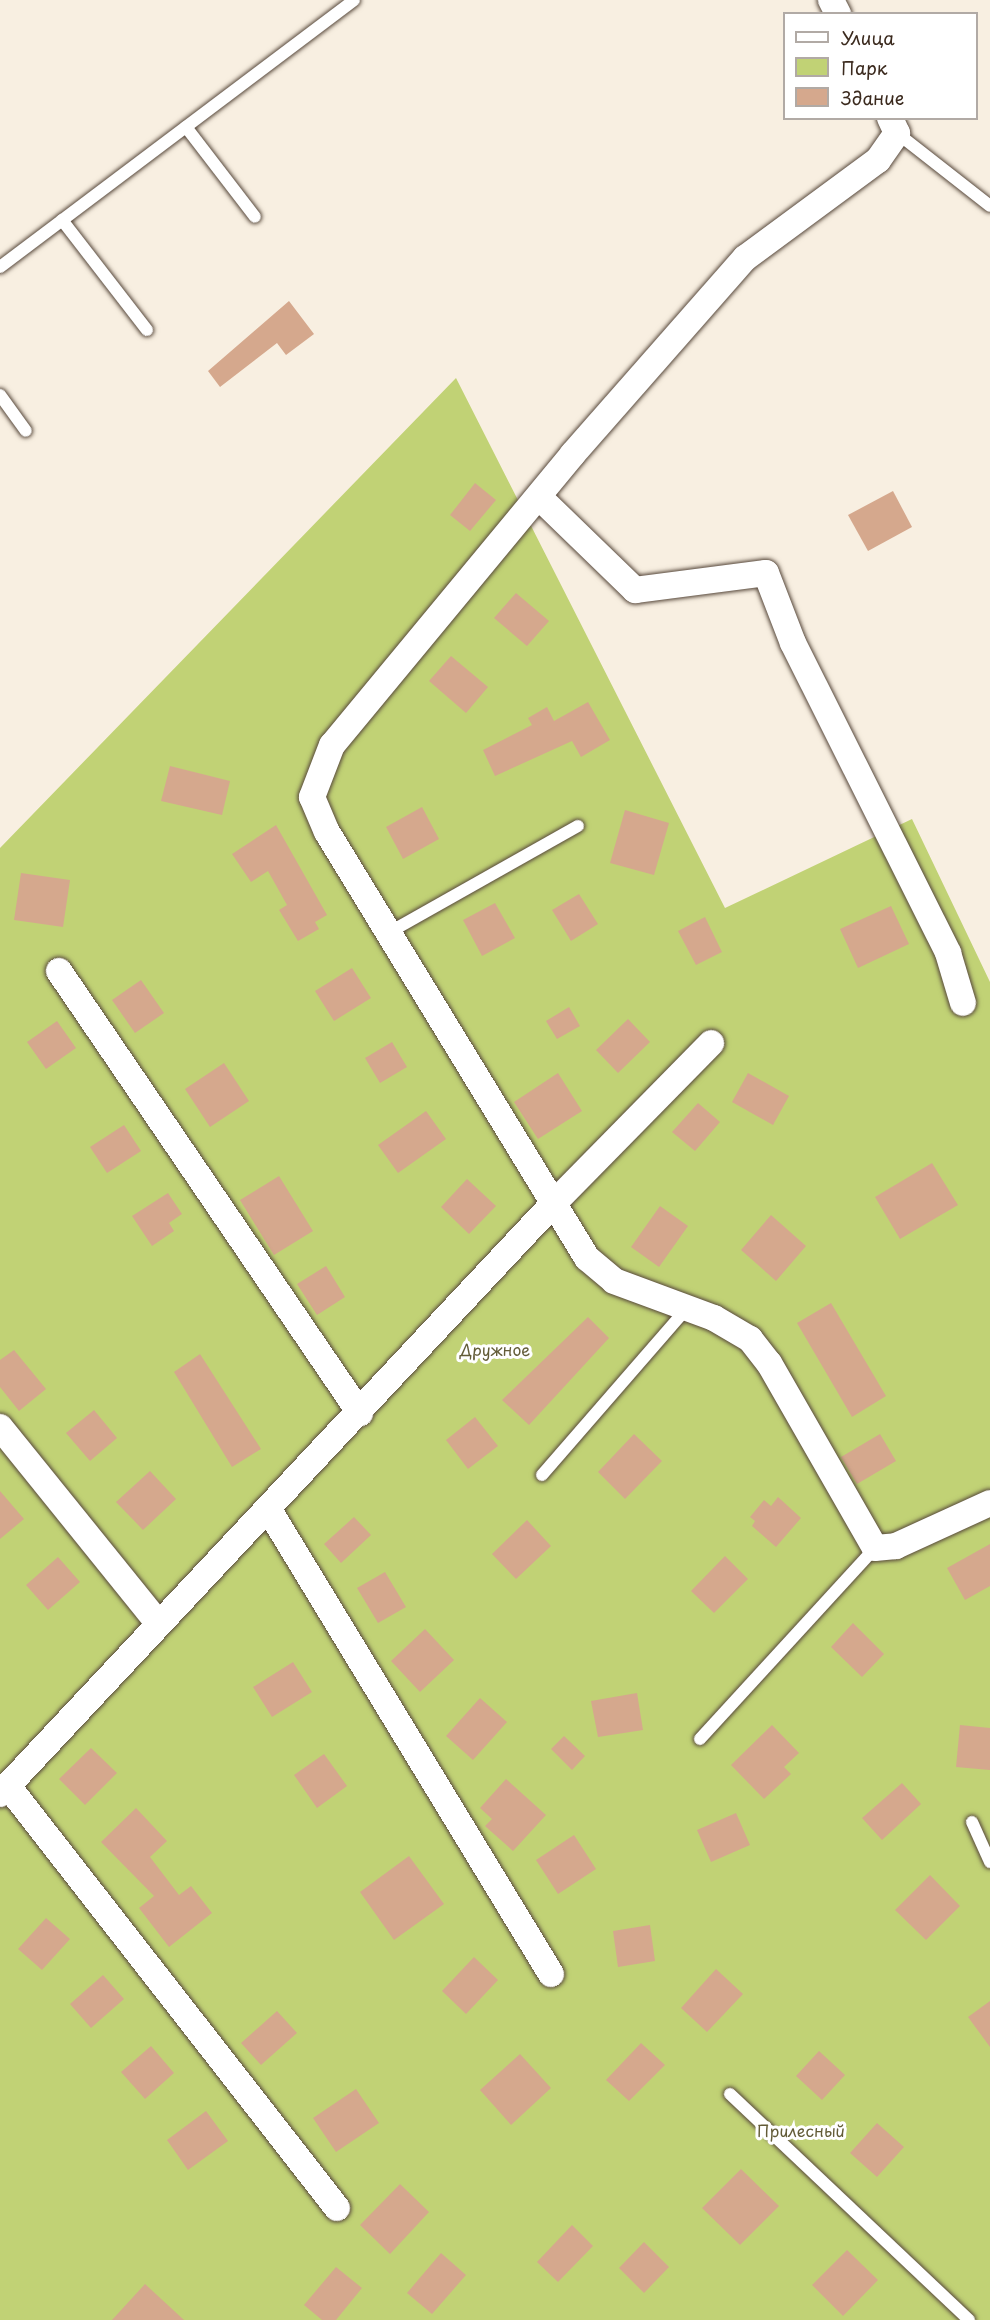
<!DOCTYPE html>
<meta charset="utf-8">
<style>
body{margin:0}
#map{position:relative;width:990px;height:2320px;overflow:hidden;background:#f8efe1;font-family:"Playpen Sans",sans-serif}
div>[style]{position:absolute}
.green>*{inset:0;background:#c1d275}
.building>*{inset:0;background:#d5a88d}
.roads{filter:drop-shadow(0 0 2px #57483b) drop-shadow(0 0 2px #57483b)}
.lane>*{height:12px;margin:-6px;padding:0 6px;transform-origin:6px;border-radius:6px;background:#fff}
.street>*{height:26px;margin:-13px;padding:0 13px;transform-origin:13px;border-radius:13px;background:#fff}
span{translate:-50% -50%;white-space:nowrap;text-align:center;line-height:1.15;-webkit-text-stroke:6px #fff;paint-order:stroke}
.park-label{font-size:16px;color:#635c38}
.legend{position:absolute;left:783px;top:12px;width:195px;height:108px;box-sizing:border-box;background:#fff;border:2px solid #b1aaa5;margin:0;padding:8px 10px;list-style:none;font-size:18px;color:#3b2a1e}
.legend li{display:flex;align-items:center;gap:12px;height:30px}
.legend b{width:30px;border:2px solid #b1aaa5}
</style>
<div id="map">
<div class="green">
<i style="clip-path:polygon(456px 378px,725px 908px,912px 819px,990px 982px,990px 2320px,0 2320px,0 848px)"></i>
</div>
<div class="building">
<i style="clip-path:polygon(289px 301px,314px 334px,286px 355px,277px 343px,220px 387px,208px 371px)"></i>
<i style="clip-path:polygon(475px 483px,496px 500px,470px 531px,450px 515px)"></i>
<i style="clip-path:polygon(893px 491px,912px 527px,868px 551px,848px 515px)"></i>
<i style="clip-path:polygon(516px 593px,549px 621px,527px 646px,494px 618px)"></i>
<i style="clip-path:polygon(451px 656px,488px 687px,466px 713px,429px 681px)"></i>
<i style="clip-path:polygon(588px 702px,610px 740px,581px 757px,572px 741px,495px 776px,483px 750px,532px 725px,528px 718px,547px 707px,554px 721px)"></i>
<i style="clip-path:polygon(170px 766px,230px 781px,222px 815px,161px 801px)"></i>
<i style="clip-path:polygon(422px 807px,439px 839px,403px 859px,386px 827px)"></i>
<i style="clip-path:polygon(625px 810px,669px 823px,654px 875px,610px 863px)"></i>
<i style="clip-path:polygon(276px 825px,327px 915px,315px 922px,319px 929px,298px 941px,279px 910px,287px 905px,268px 871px,251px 882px,232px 854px)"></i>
<i style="clip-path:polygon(21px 873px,70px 880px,63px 927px,14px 920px)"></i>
<i style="clip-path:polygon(579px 894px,598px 924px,571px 941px,552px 910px)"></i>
<i style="clip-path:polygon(495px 903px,515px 938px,482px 956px,463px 920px)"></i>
<i style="clip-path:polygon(891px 906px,909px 944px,858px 968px,840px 929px)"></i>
<i style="clip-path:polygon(705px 917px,722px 952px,696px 965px,678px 931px)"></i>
<i style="clip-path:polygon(352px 968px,371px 998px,334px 1021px,315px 991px)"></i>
<i style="clip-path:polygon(141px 980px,164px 1013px,135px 1033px,112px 1000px)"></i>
<i style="clip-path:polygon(569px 1007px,580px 1026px,557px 1039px,546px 1021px)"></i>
<i style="clip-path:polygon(628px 1019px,650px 1042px,618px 1073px,596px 1050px)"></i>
<i style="clip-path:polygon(57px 1021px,76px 1048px,46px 1069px,27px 1042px)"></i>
<i style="clip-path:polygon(392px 1042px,407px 1067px,380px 1083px,365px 1058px)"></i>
<i style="clip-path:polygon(224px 1063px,249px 1101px,210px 1127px,185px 1089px)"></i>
<i style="clip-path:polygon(558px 1073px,582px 1111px,538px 1139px,514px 1102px)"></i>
<i style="clip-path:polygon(748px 1073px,789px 1096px,773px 1125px,732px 1102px)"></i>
<i style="clip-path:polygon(698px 1103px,720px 1122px,695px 1151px,672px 1132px)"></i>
<i style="clip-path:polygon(426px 1111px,446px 1139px,398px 1173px,378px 1145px)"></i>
<i style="clip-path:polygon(124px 1125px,141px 1151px,107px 1173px,90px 1147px)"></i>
<i style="clip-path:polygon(932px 1163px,958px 1205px,900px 1239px,875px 1197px)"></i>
<i style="clip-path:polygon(279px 1176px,313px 1231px,274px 1255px,240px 1200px)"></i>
<i style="clip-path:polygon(467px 1179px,496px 1206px,469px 1234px,441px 1207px)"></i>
<i style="clip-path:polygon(168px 1193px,182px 1214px,169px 1223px,174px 1231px,152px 1246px,132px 1216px)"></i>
<i style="clip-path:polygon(660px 1206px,688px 1226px,659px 1267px,631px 1247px)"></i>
<i style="clip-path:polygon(771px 1215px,806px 1246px,776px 1281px,741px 1250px)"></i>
<i style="clip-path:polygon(326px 1266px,345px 1297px,317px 1315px,297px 1284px)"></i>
<i style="clip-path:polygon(831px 1303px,886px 1396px,852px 1417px,797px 1323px)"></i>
<i style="clip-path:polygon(588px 1317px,609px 1338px,529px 1425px,502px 1400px)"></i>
<i style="clip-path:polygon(14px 1350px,46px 1389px,19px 1411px,0 1387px,0 1360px)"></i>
<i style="clip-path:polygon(200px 1354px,261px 1449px,232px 1467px,174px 1372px)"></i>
<i style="clip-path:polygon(94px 1410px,117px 1438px,90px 1461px,66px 1433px)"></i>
<i style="clip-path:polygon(475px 1417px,498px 1446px,468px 1469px,446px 1440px)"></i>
<i style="clip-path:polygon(634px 1434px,662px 1461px,625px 1499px,598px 1472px)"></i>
<i style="clip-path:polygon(880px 1434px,896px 1461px,857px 1484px,841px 1457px)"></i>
<i style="clip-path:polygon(150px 1471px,176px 1499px,143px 1530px,116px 1502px)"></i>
<i style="clip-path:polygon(0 1491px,24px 1519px,0 1539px)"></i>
<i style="clip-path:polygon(778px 1497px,801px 1518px,776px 1547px,752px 1526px,755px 1521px,750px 1517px,764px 1500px,771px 1506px)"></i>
<i style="clip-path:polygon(354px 1517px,371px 1535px,341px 1563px,324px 1544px)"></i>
<i style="clip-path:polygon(527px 1520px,551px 1546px,516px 1579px,492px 1554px)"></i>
<i style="clip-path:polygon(990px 1544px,990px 1586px,965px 1600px,947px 1568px)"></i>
<i style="clip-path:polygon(725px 1556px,748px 1579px,714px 1613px,691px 1591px)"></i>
<i style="clip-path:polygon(58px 1557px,80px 1582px,48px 1610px,26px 1585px)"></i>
<i style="clip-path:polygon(385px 1572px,406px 1607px,378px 1623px,357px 1588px)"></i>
<i style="clip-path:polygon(853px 1623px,884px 1654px,862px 1677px,831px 1647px)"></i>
<i style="clip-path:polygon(425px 1629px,454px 1660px,420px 1692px,391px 1661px)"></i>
<i style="clip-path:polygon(293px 1662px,312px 1692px,272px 1717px,253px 1687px)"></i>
<i style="clip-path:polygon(637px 1693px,643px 1730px,598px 1737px,591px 1701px)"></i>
<i style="clip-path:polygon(480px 1698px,507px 1722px,473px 1760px,446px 1736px)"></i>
<i style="clip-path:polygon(772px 1725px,799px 1753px,784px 1767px,791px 1774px,764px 1799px,731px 1765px)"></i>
<i style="clip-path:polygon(960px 1725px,990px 1728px,990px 1770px,956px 1767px)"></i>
<i style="clip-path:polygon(564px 1736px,585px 1756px,572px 1770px,551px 1749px)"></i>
<i style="clip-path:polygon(91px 1748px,117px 1773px,85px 1805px,59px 1779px)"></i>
<i style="clip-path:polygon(324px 1754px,347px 1786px,317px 1808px,294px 1775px)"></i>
<i style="clip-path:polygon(506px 1779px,546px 1815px,513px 1851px,485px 1826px,492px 1819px,480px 1808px)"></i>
<i style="clip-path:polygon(902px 1783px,921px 1804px,882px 1840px,862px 1818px)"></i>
<i style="clip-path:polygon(136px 1808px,167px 1841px,150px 1857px,179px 1895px,191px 1886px,212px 1913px,169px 1947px,139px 1908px,154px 1896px,101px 1842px)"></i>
<i style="clip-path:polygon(736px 1813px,750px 1845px,711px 1862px,697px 1830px)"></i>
<i style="clip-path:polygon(574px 1835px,596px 1869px,558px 1894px,536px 1860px)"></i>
<i style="clip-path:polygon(409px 1856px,444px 1904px,394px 1940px,360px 1892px)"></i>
<i style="clip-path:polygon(930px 1875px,960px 1906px,926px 1940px,895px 1910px)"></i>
<i style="clip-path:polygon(46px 1918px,70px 1939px,42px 1970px,18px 1949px)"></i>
<i style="clip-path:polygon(650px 1925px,655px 1961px,618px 1967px,613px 1931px)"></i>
<i style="clip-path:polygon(474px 1957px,498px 1980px,466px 2014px,442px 1991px)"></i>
<i style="clip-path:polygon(716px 1969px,743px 1994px,707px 2032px,681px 2008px)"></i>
<i style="clip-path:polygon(103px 1975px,124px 1999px,91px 2028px,70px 2004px)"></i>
<i style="clip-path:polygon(990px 2001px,990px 2047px,968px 2017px)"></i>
<i style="clip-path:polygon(277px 2011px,297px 2033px,261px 2065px,241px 2043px)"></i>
<i style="clip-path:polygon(641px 2043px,665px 2065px,629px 2101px,606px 2080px)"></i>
<i style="clip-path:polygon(151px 2046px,174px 2073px,145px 2099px,121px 2072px)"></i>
<i style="clip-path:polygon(819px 2051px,845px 2075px,822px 2100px,796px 2076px)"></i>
<i style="clip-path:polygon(520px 2054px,551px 2088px,511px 2125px,480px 2090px)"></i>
<i style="clip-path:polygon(356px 2089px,379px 2123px,336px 2152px,313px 2118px)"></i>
<i style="clip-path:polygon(206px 2111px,228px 2141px,188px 2170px,167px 2140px)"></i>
<i style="clip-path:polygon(877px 2123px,904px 2147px,877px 2177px,850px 2153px)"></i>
<i style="clip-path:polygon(741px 2169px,779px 2206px,740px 2245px,702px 2208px)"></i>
<i style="clip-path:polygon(400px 2184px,429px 2212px,390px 2254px,360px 2225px)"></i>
<i style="clip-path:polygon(572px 2225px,593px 2246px,558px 2282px,537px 2262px)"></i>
<i style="clip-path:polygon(644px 2242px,669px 2267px,644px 2293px,619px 2268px)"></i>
<i style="clip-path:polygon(847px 2250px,878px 2280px,843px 2316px,812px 2285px)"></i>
<i style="clip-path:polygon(441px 2253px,466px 2275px,432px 2314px,407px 2293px)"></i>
<i style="clip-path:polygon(336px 2267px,362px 2288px,336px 2320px,322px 2320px,304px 2305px)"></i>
<i style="clip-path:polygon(145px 2284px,184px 2320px,112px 2320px)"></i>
</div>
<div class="roads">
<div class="lane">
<i style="left:186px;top:127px;width:113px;rotate:52.5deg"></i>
<i style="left:897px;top:133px;width:118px;rotate:38.1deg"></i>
<i style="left:62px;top:220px;width:139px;rotate:52.3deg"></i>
<i style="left:0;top:267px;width:443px;rotate:-37deg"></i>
<i style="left:0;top:395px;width:44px;rotate:54.2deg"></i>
<i style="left:388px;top:933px;width:218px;rotate:-29.4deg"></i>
<i style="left:542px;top:1475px;width:221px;rotate:-49deg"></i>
<i style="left:700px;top:1739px;width:259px;rotate:-47.5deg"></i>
<i style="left:972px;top:1822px;width:44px;rotate:65.8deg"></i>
<i style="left:730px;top:2094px;width:329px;rotate:43.4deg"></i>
</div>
<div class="street">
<i style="left:831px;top:0;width:16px;rotate:63deg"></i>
<i style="left:890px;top:118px;width:17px;rotate:65deg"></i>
<i style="left:897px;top:133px;width:33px;rotate:125deg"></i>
<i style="left:878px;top:160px;width:165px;rotate:143.6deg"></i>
<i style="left:745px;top:258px;width:261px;rotate:131.3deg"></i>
<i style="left:573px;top:454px;width:378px;rotate:129.6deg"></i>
<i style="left:332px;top:745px;width:56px;rotate:111deg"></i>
<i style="left:312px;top:797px;width:38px;rotate:67deg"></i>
<i style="left:327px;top:832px;width:499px;rotate:58.6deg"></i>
<i style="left:587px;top:1258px;width:35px;rotate:40deg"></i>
<i style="left:614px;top:1281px;width:107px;rotate:20.3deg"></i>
<i style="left:714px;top:1318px;width:42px;rotate:30.3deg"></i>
<i style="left:750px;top:1339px;width:31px;rotate:52deg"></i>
<i style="left:769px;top:1363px;width:213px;rotate:60.2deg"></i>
<i style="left:875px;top:1548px;width:21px;rotate:-5deg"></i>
<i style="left:896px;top:1546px;width:103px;rotate:-24.6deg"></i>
<i style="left:539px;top:497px;width:134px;rotate:44.1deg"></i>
<i style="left:635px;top:590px;width:132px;rotate:-7.4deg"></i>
<i style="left:766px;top:573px;width:75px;rotate:68.9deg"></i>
<i style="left:793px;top:643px;width:347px;rotate:63.4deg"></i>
<i style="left:948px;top:953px;width:52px;rotate:73.3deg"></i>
<i style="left:59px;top:971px;width:535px;rotate:55.75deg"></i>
<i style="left:0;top:1427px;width:252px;rotate:51.1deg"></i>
<i style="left:269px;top:1510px;width:543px;rotate:58.71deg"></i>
<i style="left:8px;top:1786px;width:535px;rotate:52.06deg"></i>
<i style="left:0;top:1794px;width:807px;rotate:-46.86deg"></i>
<i style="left:552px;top:1205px;width:227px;rotate:-45.5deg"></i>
</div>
</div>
<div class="park-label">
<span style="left:495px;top:1349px">Дружное</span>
<span style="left:801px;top:2130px">Прилесный</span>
</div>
<ul class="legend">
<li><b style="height:8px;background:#fff"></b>Улица</li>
<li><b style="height:16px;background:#c1d275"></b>Парк</li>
<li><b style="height:16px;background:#d5a88d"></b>Здание</li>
</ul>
</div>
